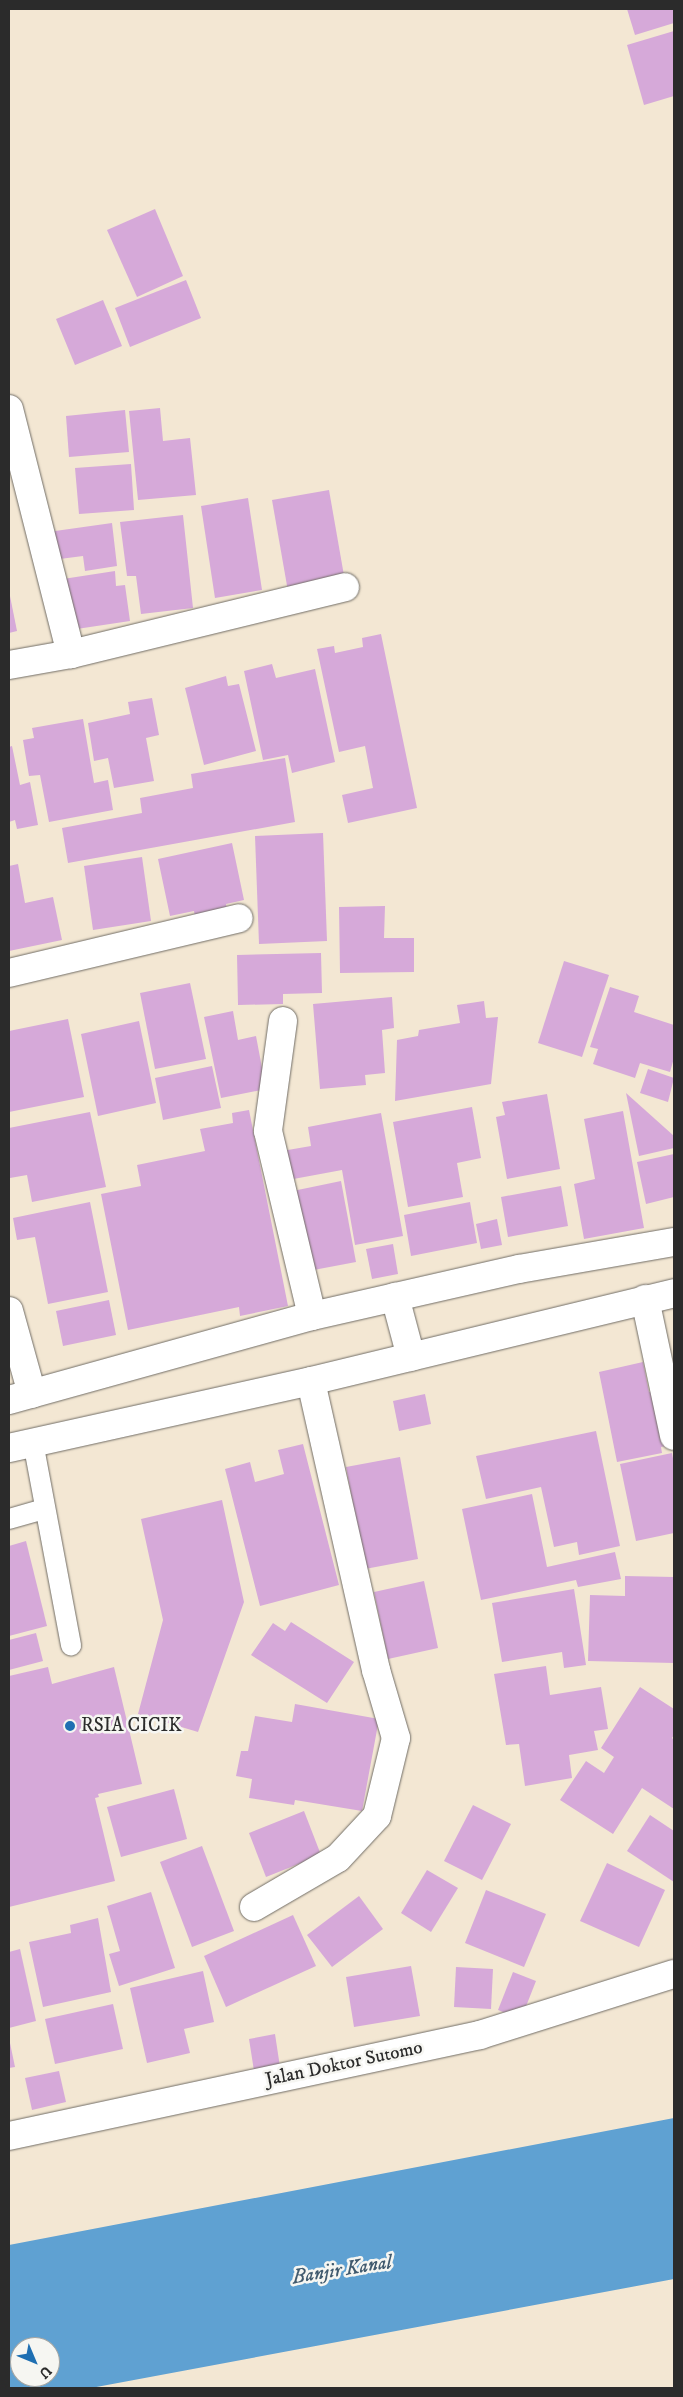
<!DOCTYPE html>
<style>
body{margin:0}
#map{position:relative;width:683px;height:2397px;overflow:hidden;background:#f3e7d3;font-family:"IM FELL DW Pica",serif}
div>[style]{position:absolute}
.water>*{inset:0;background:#5fa1d2}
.building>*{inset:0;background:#d6a9d9}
.roads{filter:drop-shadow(0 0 1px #716d66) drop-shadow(0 0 1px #716d66)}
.service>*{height:20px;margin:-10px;padding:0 10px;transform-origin:10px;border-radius:10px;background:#fff}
.minor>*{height:28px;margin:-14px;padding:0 14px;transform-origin:14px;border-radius:14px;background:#fff}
.tertiary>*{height:28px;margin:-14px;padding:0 14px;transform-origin:14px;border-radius:14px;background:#fff}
.primary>*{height:28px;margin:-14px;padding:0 14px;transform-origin:14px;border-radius:14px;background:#fff}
.dots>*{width:14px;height:14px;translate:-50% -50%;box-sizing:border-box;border:2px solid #f6f6f2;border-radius:50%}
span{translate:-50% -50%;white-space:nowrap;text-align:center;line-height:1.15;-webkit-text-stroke:5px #f6f6f2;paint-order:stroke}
.poi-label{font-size:19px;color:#2b2b2b}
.left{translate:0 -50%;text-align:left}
.street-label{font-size:19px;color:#2b2b2b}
.water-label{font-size:20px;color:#405a6e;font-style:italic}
.frame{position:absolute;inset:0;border:10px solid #2b2b2b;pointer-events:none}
.north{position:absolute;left:10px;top:2337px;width:50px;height:50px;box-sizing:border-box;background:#f6f6f2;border:1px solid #a5a5a2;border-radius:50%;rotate:135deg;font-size:14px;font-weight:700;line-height:20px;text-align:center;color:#2b2b2b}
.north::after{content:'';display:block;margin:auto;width:18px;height:22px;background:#1f6fb2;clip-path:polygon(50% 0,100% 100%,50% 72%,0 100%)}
</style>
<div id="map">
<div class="water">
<i style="clip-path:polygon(evenodd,674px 2118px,674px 2279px,91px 2388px,9px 2388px,9px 2245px,674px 2118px,20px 2347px,50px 2347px,50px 2377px,20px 2377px,20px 2347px)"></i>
</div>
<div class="building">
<i style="clip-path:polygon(627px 9px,674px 9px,674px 23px,635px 35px)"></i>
<i style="clip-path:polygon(674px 31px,674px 96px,644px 105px,627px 45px)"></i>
<i style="clip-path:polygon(155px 209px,183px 276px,137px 297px,107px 230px)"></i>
<i style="clip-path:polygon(186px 280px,201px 318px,130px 347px,115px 308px)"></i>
<i style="clip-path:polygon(103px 300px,122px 346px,75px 365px,56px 319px)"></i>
<i style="clip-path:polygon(160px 408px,163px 441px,190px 438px,196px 495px,138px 500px,129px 411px)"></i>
<i style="clip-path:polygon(125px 410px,129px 452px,69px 457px,66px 416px)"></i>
<i style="clip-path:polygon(131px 464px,134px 510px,79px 514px,75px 468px)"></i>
<i style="clip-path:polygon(329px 490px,346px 587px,289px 597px,272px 500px)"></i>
<i style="clip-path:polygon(248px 498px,262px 590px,215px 598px,201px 506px)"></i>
<i style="clip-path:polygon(183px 515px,193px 608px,141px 614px,136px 576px,127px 576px,120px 522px)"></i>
<i style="clip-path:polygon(112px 523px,117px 566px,85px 571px,83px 556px,52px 560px,48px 532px)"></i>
<i style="clip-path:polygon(115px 571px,116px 586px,125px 585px,130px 621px,70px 630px,63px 579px)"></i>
<i style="clip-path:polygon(9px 591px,17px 631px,9px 633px)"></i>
<i style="clip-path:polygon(381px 634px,417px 808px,348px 823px,342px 795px,373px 788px,365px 746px,339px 752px,317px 649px,334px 646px,335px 653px,363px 647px,362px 638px)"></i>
<i style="clip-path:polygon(272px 664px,276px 678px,315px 669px,335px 762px,292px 773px,288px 755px,263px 760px,244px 671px)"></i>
<i style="clip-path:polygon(226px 676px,228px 686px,239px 684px,256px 751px,204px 765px,185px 688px)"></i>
<i style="clip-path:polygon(152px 698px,159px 735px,146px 738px,154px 781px,114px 788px,108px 758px,94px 761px,88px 723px,130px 714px,128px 702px)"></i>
<i style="clip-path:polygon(83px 719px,94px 783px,108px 780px,113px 810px,49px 822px,40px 775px,29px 776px,23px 740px,34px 738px,32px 728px)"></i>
<i style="clip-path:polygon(12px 746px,20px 785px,30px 782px,38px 825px,17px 829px,15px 820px,9px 822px,9px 747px)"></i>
<i style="clip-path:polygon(285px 758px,295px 822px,68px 863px,62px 828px,142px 813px,140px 798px,193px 788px,191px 774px)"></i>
<i style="clip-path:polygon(323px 833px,327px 941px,259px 944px,255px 836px)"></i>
<i style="clip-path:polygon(232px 843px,244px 900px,226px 904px,228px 917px,196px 924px,194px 911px,170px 916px,158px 859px)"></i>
<i style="clip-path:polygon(142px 857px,151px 921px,93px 930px,84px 866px)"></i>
<i style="clip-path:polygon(18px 864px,25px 903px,53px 897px,62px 940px,9px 951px,9px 866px)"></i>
<i style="clip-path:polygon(385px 906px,384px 938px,414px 938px,414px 972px,340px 973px,339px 907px)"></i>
<i style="clip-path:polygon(321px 953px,322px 993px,283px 994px,283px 1004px,238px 1005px,237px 955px)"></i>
<i style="clip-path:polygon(564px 961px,609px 975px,582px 1057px,538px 1043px)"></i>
<i style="clip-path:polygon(190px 983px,206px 1059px,155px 1069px,140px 993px)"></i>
<i style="clip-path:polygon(610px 987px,639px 996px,634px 1012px,674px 1025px,674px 1058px,670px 1072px,640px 1063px,635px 1078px,593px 1064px,598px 1049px,590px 1047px)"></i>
<i style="clip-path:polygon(392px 997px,394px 1028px,382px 1030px,385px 1073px,365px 1075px,366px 1085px,320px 1089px,313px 1004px)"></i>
<i style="clip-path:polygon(484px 1001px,486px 1018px,498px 1017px,491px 1084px,395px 1101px,397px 1040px,418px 1036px,419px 1030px,460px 1023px,457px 1005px)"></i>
<i style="clip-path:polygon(233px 1011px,238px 1040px,256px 1036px,266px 1089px,221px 1098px,204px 1017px)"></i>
<i style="clip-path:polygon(68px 1019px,84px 1097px,9px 1112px,9px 1031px)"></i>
<i style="clip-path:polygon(139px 1021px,156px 1103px,98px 1116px,81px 1034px)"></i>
<i style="clip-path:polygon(212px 1066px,221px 1108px,163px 1120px,155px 1078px)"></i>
<i style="clip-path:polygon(648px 1069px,674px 1078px,668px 1102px,640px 1093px)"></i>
<i style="clip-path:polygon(626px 1093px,674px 1136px,674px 1148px,639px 1156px)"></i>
<i style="clip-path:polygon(547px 1094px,560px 1169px,507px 1179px,496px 1117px,505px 1115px,502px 1102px)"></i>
<i style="clip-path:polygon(472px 1107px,481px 1158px,457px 1163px,463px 1197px,408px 1207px,393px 1122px)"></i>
<i style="clip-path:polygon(249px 1110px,288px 1306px,240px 1316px,239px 1307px,128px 1330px,101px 1194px,141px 1186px,137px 1165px,205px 1151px,200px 1129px,233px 1123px,232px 1113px)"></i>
<i style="clip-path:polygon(623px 1111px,644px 1228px,584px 1239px,574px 1184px,595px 1179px,584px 1119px)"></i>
<i style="clip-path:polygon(90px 1112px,106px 1187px,32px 1202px,27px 1175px,10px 1178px,9px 1128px)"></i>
<i style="clip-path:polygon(381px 1113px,403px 1236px,355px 1245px,342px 1170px,288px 1180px,282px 1151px,311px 1146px,308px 1127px)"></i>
<i style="clip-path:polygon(674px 1154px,674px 1197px,646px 1204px,637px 1162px)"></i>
<i style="clip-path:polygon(341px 1181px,356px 1262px,303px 1272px,288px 1192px)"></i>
<i style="clip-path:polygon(561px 1186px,568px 1226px,508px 1237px,501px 1197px)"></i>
<i style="clip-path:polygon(90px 1202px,108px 1292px,48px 1304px,35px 1237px,17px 1240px,13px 1218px)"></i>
<i style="clip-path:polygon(470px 1202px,477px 1243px,411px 1256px,404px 1215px)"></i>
<i style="clip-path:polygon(497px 1219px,502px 1245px,481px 1249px,476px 1224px)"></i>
<i style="clip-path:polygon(393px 1244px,398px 1274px,372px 1279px,366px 1249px)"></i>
<i style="clip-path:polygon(109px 1300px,116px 1335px,63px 1346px,56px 1311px)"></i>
<i style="clip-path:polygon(643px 1362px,649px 1392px,658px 1390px,670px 1445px,661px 1447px,662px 1453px,617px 1462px,599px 1372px)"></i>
<i style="clip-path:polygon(425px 1394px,431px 1424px,399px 1431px,393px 1401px)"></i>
<i style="clip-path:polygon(596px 1431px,620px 1546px,579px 1555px,577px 1542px,554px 1547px,541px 1487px,486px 1499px,476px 1456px)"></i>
<i style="clip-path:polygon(303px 1444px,339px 1585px,260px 1606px,225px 1469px,250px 1462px,255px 1482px,284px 1474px,278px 1450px)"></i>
<i style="clip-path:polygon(672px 1453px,674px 1464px,674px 1533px,636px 1541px,620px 1464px)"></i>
<i style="clip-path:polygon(400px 1457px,418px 1559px,365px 1569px,346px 1467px)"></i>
<i style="clip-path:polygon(532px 1494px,547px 1567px,615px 1552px,621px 1579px,578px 1587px,576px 1580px,481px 1600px,462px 1509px)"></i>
<i style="clip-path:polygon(222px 1500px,244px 1602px,198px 1732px,138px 1714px,163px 1620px,141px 1519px)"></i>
<i style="clip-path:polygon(26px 1541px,47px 1626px,9px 1636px,9px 1546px)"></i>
<i style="clip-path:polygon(625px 1576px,674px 1577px,674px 1663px,588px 1661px,590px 1595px,625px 1596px)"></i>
<i style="clip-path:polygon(424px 1581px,438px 1648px,388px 1659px,374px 1592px)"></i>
<i style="clip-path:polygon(574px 1589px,586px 1665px,564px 1668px,562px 1652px,502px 1662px,492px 1603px)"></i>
<i style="clip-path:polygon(291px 1622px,354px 1662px,327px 1703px,251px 1655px,273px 1623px,285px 1631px)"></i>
<i style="clip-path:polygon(36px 1633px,43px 1661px,9px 1670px,9px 1640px)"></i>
<i style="clip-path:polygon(546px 1666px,550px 1695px,601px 1687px,608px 1729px,594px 1731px,598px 1750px,569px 1755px,572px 1778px,525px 1786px,519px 1744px,506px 1745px,494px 1674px)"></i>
<i style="clip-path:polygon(48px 1667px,52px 1684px,114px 1667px,142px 1784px,98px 1794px,99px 1797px,95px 1798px,115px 1881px,9px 1907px,9px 1676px)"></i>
<i style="clip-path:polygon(640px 1687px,674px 1709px,674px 1735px,672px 1738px,674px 1740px,674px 1809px,642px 1788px,613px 1834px,560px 1800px,586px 1761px,604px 1773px,614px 1757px,601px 1748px)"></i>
<i style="clip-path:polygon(295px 1704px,379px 1719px,362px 1811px,295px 1800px,294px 1805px,249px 1798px,252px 1779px,236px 1776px,241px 1751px,248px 1751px,255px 1716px,292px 1722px)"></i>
<i style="clip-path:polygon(174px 1789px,187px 1839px,121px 1857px,107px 1807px)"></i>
<i style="clip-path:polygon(473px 1805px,511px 1824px,482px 1880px,444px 1861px)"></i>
<i style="clip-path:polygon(304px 1811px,321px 1855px,266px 1877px,249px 1833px)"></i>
<i style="clip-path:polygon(650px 1815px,674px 1831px,674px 1882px,627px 1851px)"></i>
<i style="clip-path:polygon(202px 1846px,234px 1931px,192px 1947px,160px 1862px)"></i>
<i style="clip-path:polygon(607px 1863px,665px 1890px,639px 1947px,580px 1921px)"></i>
<i style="clip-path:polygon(427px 1870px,458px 1888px,431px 1932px,401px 1913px)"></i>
<i style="clip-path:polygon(486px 1890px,546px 1914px,524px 1967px,465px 1943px)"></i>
<i style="clip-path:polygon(151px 1892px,175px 1968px,119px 1986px,109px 1954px,120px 1951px,107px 1906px)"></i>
<i style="clip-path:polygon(359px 1896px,383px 1929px,332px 1967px,307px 1935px)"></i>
<i style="clip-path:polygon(293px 1915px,316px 1966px,226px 2007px,204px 1956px)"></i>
<i style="clip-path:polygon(98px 1918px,111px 1992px,43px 2007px,29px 1942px,71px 1933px,70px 1925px)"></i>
<i style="clip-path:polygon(20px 1949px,36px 2021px,9px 2028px,9px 1952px)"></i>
<i style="clip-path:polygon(411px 1966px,420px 2016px,354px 2027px,346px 1977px)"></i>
<i style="clip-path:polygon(456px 1967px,493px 1969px,491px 2009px,454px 2007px)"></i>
<i style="clip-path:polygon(203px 1971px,214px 2022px,184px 2029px,190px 2053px,147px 2063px,130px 1988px)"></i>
<i style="clip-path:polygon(513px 1972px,536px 1981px,521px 2019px,498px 2010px)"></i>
<i style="clip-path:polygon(113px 2004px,123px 2049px,55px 2064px,45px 2019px)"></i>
<i style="clip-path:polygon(275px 2034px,280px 2067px,254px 2071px,249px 2039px)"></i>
<i style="clip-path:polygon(10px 2043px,15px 2067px,9px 2068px,9px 2044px)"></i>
<i style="clip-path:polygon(59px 2071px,66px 2102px,32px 2110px,25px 2078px)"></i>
</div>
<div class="roads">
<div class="service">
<i style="left:33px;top:1442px;width:207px;rotate:79.4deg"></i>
<i style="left:9px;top:1519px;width:37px;rotate:-16deg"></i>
</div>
<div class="minor">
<i style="left:9px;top:409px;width:253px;rotate:75.8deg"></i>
<i style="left:9px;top:665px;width:63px;rotate:-10.1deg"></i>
<i style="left:71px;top:654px;width:282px;rotate:-13.7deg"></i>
<i style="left:9px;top:973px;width:236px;rotate:-13.4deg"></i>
<i style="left:283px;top:1021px;width:111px;rotate:97.8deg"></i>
<i style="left:268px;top:1131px;width:190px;rotate:76.6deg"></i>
<i style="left:645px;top:1299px;width:140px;rotate:78deg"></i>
<i style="left:9px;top:1311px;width:86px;rotate:74.5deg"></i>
<i style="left:254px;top:1907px;width:97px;rotate:-30.3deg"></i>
<i style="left:338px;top:1858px;width:57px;rotate:-47.1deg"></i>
<i style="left:377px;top:1816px;width:80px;rotate:-76.3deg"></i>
<i style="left:396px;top:1738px;width:71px;rotate:-106.4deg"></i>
<i style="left:376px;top:1670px;width:296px;rotate:-102.7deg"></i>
</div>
<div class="tertiary">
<i style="left:9px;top:2136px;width:482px;rotate:-12.1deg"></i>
<i style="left:480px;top:2035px;width:203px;rotate:-17.5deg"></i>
</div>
<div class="primary">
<i style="left:395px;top:1297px;width:62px;rotate:75.1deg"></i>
<i style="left:9px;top:1400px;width:314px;rotate:-15.5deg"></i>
<i style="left:312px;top:1316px;width:212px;rotate:-12.8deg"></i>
<i style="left:519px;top:1269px;width:157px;rotate:-9.9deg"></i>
<i style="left:9px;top:1448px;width:309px;rotate:-12.5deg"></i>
<i style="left:311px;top:1381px;width:374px;rotate:-13.6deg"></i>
</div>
</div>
<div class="dots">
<i style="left:70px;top:1726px;background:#1f6fb2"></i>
</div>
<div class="poi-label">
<span class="left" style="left:81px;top:1726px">RSIA CICIK</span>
</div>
<div class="street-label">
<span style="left:344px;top:2064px;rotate:-12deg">Jalan Doktor Sutomo</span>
</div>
<div class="water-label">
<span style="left:342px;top:2270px;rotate:-9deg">Banjir Kanal</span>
</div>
<div class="frame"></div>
<div class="north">U</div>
</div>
